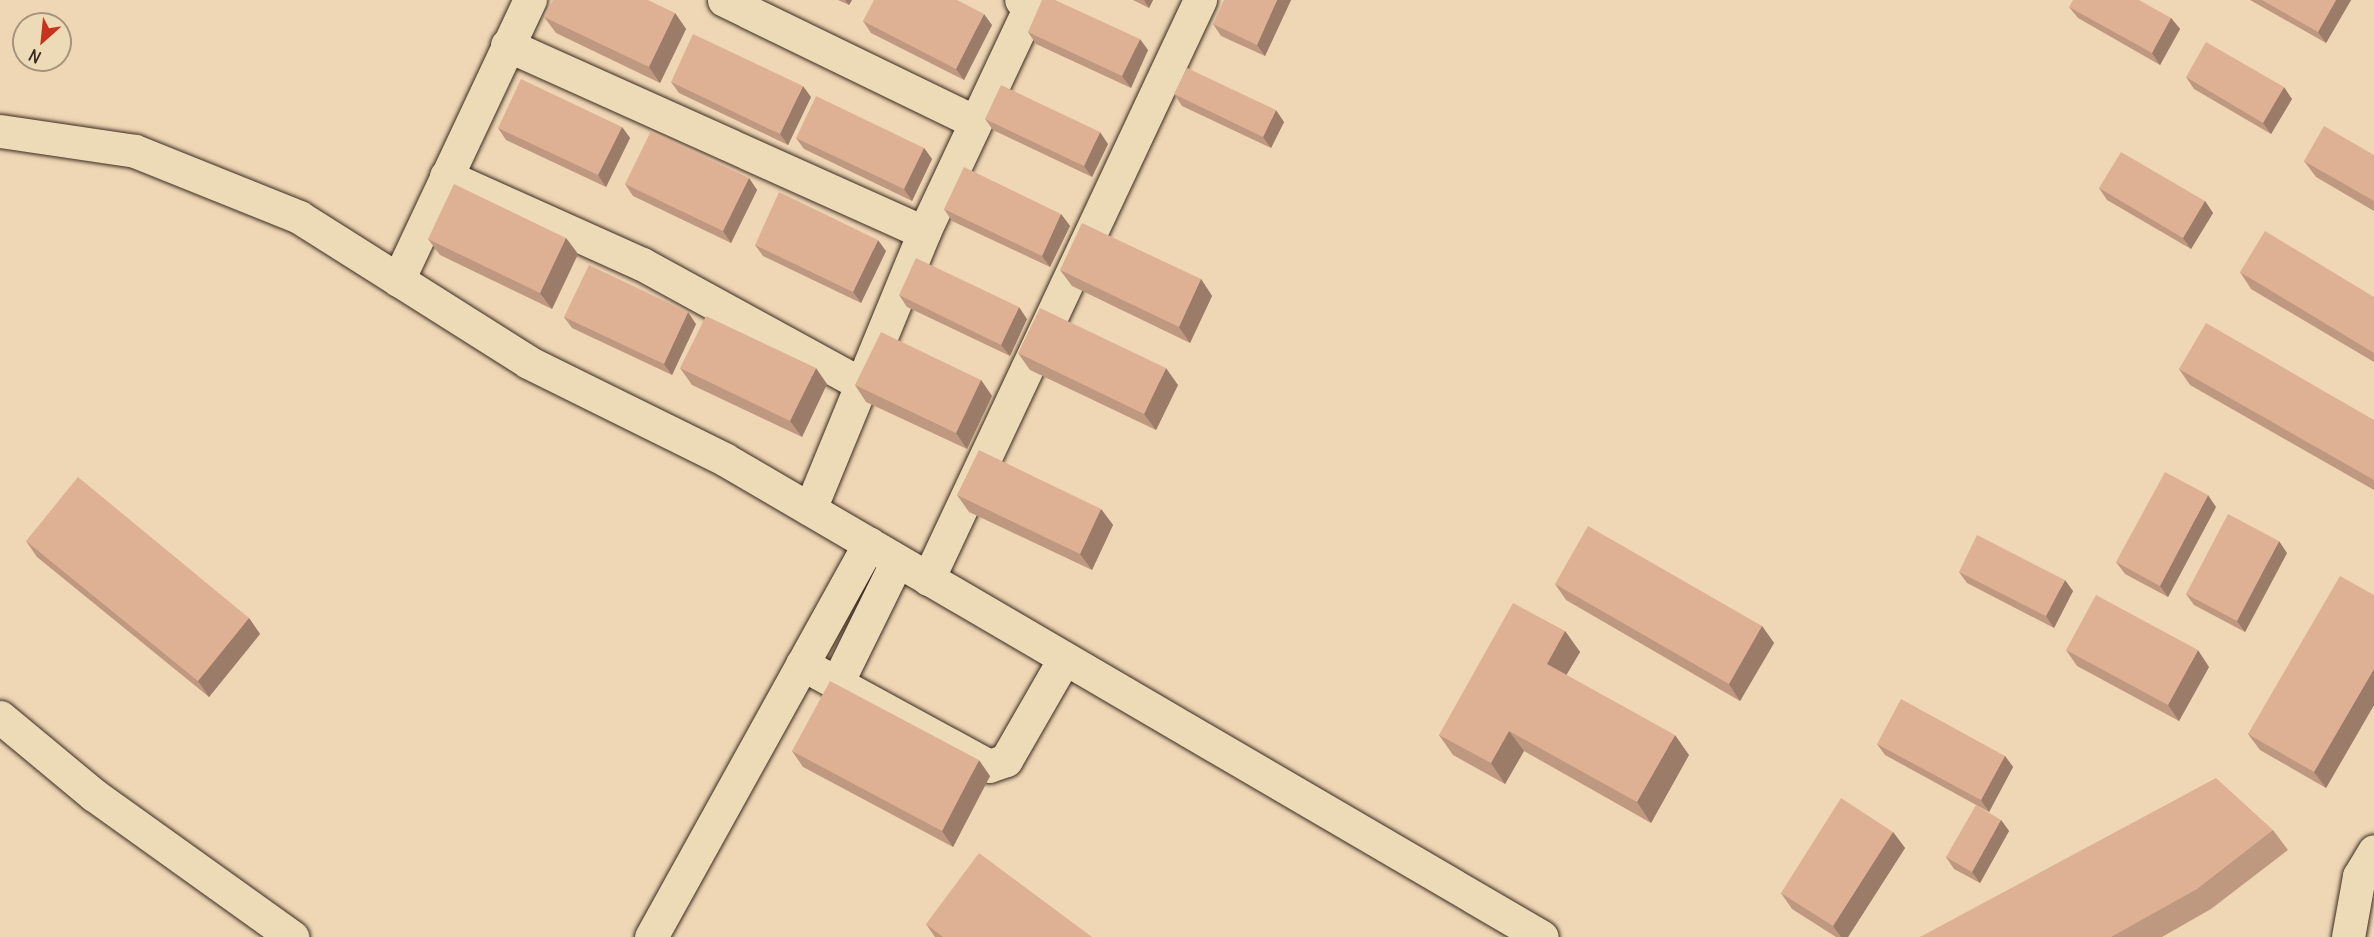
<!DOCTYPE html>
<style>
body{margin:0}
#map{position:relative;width:2374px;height:937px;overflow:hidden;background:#efd7b5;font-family:Delius,sans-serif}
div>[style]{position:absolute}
.roads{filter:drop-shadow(0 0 2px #3b2a1e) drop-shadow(0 0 2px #3b2a1e)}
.minor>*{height:33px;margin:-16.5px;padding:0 16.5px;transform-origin:16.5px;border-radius:16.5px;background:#eddbb8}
.wall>*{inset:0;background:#bf9880}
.shaded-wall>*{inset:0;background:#9b7c68}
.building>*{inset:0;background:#deb195}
span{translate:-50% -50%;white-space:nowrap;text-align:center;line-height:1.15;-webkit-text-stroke:4.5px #eddbb8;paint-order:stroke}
.north{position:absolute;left:12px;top:12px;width:60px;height:60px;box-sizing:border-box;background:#eddbb8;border:2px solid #a6947a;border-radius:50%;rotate:207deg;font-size:16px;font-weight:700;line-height:24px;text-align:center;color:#3b2a1e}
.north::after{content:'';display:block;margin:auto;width:21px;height:27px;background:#c8321e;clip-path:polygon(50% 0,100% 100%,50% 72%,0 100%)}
</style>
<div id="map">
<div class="roads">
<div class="minor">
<i style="left:724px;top:0;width:279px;rotate:25.9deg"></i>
<i style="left:507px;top:45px;width:457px;rotate:24.2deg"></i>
<i style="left:0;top:131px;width:136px;rotate:8.4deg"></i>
<i style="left:135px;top:151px;width:177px;rotate:21.9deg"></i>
<i style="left:299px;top:217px;width:271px;rotate:32.3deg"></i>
<i style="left:528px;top:362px;width:219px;rotate:26.3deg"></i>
<i style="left:724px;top:459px;width:947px;rotate:30.3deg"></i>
<i style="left:446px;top:176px;width:215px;rotate:24.2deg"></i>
<i style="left:642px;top:264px;width:250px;rotate:28.7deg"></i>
<i style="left:398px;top:280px;width:310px;rotate:-64.8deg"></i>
<i style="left:810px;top:509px;width:300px;rotate:-67.6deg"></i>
<i style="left:924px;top:232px;width:251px;rotate:-64.8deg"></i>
<i style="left:1031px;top:5px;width:11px;rotate:-153deg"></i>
<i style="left:928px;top:579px;width:640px;rotate:-64.84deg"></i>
<i style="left:802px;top:664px;width:213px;rotate:28.6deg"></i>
<i style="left:989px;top:766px;width:18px;rotate:-19deg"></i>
<i style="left:1006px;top:760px;width:116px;rotate:-60.1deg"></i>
<i style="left:837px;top:683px;width:136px;rotate:-63.8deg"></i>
<i style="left:0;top:717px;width:122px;rotate:39.7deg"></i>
<i style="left:94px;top:795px;width:244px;rotate:35.6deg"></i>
<i style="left:651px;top:937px;width:450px;rotate:-61deg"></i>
<i style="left:2348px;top:937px;width:62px;rotate:-79.8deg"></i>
<i style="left:2359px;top:876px;width:29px;rotate:-59deg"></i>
</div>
</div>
<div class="wall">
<i style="clip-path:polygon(838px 0,852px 0,849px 5px)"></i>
<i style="clip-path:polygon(1133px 0,1153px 0,1149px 8px)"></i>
<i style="clip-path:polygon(1291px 0,1265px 56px,1221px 36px,1213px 24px)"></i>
<i style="clip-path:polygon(2250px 0,2351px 0,2326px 43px)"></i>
<i style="clip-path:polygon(2069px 7px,2171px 18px,2180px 29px,2160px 65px,2078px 18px)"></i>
<i style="clip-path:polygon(675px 13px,686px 29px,660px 83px,556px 33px,544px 17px)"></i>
<i style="clip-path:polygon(863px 21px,992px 25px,964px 80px,871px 33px)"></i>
<i style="clip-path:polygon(1028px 32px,1148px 50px,1131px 88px,1036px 44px)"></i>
<i style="clip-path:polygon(2186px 77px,2292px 99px,2271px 134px,2194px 89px)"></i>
<i style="clip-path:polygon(671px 82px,811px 97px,788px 145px,679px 93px)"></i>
<i style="clip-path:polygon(1174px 94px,1284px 122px,1271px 148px,1182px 106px)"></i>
<i style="clip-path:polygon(985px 119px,1108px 144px,1092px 177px,993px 130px)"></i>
<i style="clip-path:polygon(622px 127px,630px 138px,606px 187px,506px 140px,498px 128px)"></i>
<i style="clip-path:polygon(796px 138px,924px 148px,932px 159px,912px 201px,804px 149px)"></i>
<i style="clip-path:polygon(2374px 155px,2374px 211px,2316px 177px,2304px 161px)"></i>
<i style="clip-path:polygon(749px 178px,757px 190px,731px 243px,633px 196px,625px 184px)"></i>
<i style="clip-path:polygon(2099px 188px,2205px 201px,2213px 213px,2191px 249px,2107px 200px)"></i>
<i style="clip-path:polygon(944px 209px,1061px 214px,1070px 226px,1050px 267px,952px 221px)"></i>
<i style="clip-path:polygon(566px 238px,578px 254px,552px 309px,440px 255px,428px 239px)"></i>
<i style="clip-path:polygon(755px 245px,886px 251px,861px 303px,763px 256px)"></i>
<i style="clip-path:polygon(1060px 270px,1201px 279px,1212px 296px,1190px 343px,1072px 286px)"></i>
<i style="clip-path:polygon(2240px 272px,2374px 297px,2374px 362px,2251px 289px)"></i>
<i style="clip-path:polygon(899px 295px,1027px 319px,1010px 356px,907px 307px)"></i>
<i style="clip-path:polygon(564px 317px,696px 324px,672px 375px,572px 328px)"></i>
<i style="clip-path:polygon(1018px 353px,1178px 385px,1156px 430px,1030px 370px)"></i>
<i style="clip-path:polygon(680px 368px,827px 384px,802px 437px,692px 385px)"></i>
<i style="clip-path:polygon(2179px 369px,2374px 420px,2374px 490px,2190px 385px)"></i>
<i style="clip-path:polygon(981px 380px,992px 396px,967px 449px,866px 402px,855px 385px)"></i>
<i style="clip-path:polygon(957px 495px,1101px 509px,1113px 525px,1092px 570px,969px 512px)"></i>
<i style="clip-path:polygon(2216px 507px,2168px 597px,2125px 574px,2116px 562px)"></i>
<i style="clip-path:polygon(26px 541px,249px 618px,260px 634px,209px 697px,37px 557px)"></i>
<i style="clip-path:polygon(2287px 553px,2245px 632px,2194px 605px,2186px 594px)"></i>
<i style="clip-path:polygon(1959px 572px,2073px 591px,2054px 628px,1967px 583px)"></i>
<i style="clip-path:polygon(1555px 584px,1762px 626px,1774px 643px,1740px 701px,1566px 600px)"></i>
<i style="clip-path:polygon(2374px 595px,2374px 705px,2326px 788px,2260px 750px,2248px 734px)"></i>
<i style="clip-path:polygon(1565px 631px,1580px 652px,1566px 675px,1689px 755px,1651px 823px,1524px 751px,1505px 784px,1453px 755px,1439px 735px)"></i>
<i style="clip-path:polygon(2066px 650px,2209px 667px,2179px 721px,2077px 666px)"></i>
<i style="clip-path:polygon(1877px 744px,2005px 756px,2013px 767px,1989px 812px,1885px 755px)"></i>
<i style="clip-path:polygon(792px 751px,990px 776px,953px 847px,803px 767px)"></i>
<i style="clip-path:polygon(2001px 820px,2009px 831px,1980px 883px,1954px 869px,1946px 857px)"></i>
<i style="clip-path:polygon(2273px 830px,2288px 850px,2211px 909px,2162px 937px,1920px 937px)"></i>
<i style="clip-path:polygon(1893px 832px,1905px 848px,1848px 937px,1836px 937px,1792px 909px,1781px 893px)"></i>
<i style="clip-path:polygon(926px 924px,1092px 937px,935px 937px)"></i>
</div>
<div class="shaded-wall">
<i style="clip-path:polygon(845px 0,852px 0,849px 5px)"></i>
<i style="clip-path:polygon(1144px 0,1153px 0,1149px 8px)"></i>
<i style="clip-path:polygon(1277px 0,1291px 0,1265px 56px,1257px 45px)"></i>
<i style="clip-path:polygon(2336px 0,2351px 0,2326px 43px,2318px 32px)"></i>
<i style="clip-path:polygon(675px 13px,686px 29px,660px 83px,649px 67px)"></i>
<i style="clip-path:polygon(984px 14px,992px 25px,964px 80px,956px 69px)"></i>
<i style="clip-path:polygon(2171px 18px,2180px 29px,2160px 65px,2152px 53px)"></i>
<i style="clip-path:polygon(1140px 39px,1148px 50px,1131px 88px,1122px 76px)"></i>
<i style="clip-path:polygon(803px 86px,811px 97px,788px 145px,780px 134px)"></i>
<i style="clip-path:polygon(2284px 87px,2292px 99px,2271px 134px,2263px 123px)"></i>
<i style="clip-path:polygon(1276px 110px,1284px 122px,1271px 148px,1263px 137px)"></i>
<i style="clip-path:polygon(622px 127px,630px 138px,606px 187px,598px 175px)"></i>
<i style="clip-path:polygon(1100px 132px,1108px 144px,1092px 177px,1084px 166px)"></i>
<i style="clip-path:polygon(924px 148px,932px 159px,912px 201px,904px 189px)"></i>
<i style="clip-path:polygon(749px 178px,757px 190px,731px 243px,723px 231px)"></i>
<i style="clip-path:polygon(2205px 201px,2213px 213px,2191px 249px,2183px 238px)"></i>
<i style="clip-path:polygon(1061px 214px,1070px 226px,1050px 267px,1042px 256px)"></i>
<i style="clip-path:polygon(566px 238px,578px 254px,552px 309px,540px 293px)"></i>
<i style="clip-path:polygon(878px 240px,886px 251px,861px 303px,853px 292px)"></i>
<i style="clip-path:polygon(1201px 279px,1212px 296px,1190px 343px,1179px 327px)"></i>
<i style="clip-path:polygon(1019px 307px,1027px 319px,1010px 356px,1001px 345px)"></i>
<i style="clip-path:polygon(688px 312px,696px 324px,672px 375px,664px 364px)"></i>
<i style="clip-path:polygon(816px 368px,827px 384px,802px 437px,790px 421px)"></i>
<i style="clip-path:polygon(1166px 368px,1178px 385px,1156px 430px,1144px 414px)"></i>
<i style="clip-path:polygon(981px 380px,992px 396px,967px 449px,956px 433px)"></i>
<i style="clip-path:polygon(2208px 495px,2216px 507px,2168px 597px,2160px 586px)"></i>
<i style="clip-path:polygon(1101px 509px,1113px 525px,1092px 570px,1080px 554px)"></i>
<i style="clip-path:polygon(2279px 541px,2287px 553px,2245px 632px,2237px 621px)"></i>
<i style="clip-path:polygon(2065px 580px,2073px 591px,2054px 628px,2046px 616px)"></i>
<i style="clip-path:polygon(249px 618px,260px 634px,209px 697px,198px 681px)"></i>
<i style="clip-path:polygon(1762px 626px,1774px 643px,1740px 701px,1729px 684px)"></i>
<i style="clip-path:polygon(1565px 631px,1580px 652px,1561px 684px,1547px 664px)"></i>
<i style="clip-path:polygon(2198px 650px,2209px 667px,2179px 721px,2168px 705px)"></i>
<i style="clip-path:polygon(2374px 669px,2374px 705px,2326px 788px,2314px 772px)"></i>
<i style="clip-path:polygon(1509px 731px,1524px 751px,1505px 784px,1491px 763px)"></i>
<i style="clip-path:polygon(1675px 735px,1689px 755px,1651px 823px,1637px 802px)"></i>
<i style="clip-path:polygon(2005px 756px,2013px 767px,1989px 812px,1981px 800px)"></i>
<i style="clip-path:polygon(979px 760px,990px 776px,953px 847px,942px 831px)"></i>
<i style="clip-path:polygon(2001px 820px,2009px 831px,1980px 883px,1972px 872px)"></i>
<i style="clip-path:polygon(1893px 832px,1905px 848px,1848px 937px,1841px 937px,1833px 926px)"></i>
</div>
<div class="building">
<i style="clip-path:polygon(553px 0,648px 0,675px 13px,649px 67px,544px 17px)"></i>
<i style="clip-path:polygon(874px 0,957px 0,984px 14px,956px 69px,863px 21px)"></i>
<i style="clip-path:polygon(1042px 0,1055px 0,1140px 39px,1122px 76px,1028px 32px)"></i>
<i style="clip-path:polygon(1224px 0,1277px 0,1257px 45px,1213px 24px)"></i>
<i style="clip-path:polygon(2073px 0,2139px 0,2171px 18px,2152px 53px,2069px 7px)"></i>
<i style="clip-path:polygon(2262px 0,2336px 0,2318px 32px)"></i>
<i style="clip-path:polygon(693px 34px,803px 86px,780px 134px,671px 82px)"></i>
<i style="clip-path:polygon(2206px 42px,2284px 87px,2263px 123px,2186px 77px)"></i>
<i style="clip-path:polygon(1187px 68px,1276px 110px,1263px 137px,1174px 94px)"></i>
<i style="clip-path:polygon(521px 79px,622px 127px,598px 175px,498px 128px)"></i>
<i style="clip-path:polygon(1001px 85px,1100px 132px,1084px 166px,985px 119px)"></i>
<i style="clip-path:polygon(816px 96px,924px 148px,904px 189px,796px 138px)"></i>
<i style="clip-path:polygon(2324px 126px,2374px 155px,2374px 201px,2304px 161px)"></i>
<i style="clip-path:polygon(651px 131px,749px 178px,723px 231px,625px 184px)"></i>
<i style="clip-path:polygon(2121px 152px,2205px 201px,2183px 238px,2099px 188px)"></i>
<i style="clip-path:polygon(964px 167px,1061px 214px,1042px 256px,944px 209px)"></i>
<i style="clip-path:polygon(454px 184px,566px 238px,540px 293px,428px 239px)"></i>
<i style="clip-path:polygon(779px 192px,878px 240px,853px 292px,755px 245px)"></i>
<i style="clip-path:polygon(1082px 223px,1201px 279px,1179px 327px,1060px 270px)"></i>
<i style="clip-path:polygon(2265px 231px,2374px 297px,2374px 353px,2240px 272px)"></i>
<i style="clip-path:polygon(916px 258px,1019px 307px,1001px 345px,899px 295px)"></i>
<i style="clip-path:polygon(589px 265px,688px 312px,664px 364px,564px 317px)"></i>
<i style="clip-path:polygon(1040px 308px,1166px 368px,1144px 414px,1018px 353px)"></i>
<i style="clip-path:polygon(706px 316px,816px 368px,790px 421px,680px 368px)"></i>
<i style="clip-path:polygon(2206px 323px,2374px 420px,2374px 480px,2179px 369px)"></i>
<i style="clip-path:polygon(881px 332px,981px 380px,956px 433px,855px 385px)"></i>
<i style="clip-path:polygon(979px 450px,1101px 509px,1080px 554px,957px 495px)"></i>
<i style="clip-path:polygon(2165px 472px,2208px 495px,2160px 586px,2116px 562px)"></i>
<i style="clip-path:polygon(78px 477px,249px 618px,198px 681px,26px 541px)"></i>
<i style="clip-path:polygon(2228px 514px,2279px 541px,2237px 621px,2186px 594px)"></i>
<i style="clip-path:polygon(1588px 526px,1762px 626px,1729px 684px,1555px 584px)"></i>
<i style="clip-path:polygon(1977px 535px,2065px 580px,2046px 616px,1959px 572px)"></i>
<i style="clip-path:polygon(2340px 576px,2374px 595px,2374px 669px,2314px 772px,2248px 734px)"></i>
<i style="clip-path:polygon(2096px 595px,2198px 650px,2168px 705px,2066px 650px)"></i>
<i style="clip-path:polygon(1513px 603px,1565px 631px,1547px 664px,1675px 735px,1637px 802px,1509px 731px,1491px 763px,1439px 735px)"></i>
<i style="clip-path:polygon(830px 681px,979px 760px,942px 831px,792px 751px)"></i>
<i style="clip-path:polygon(1901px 699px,2005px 756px,1981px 800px,1877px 744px)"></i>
<i style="clip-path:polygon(2216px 778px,2273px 830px,2197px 889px,2111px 937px,1920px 937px)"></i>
<i style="clip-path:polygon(1841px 798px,1893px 832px,1833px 926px,1781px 893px)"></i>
<i style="clip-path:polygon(1976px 805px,2001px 820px,1972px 872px,1946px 857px)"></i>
<i style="clip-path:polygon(979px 853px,1092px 937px,943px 937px,926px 924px)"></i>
</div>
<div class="north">N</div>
</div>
